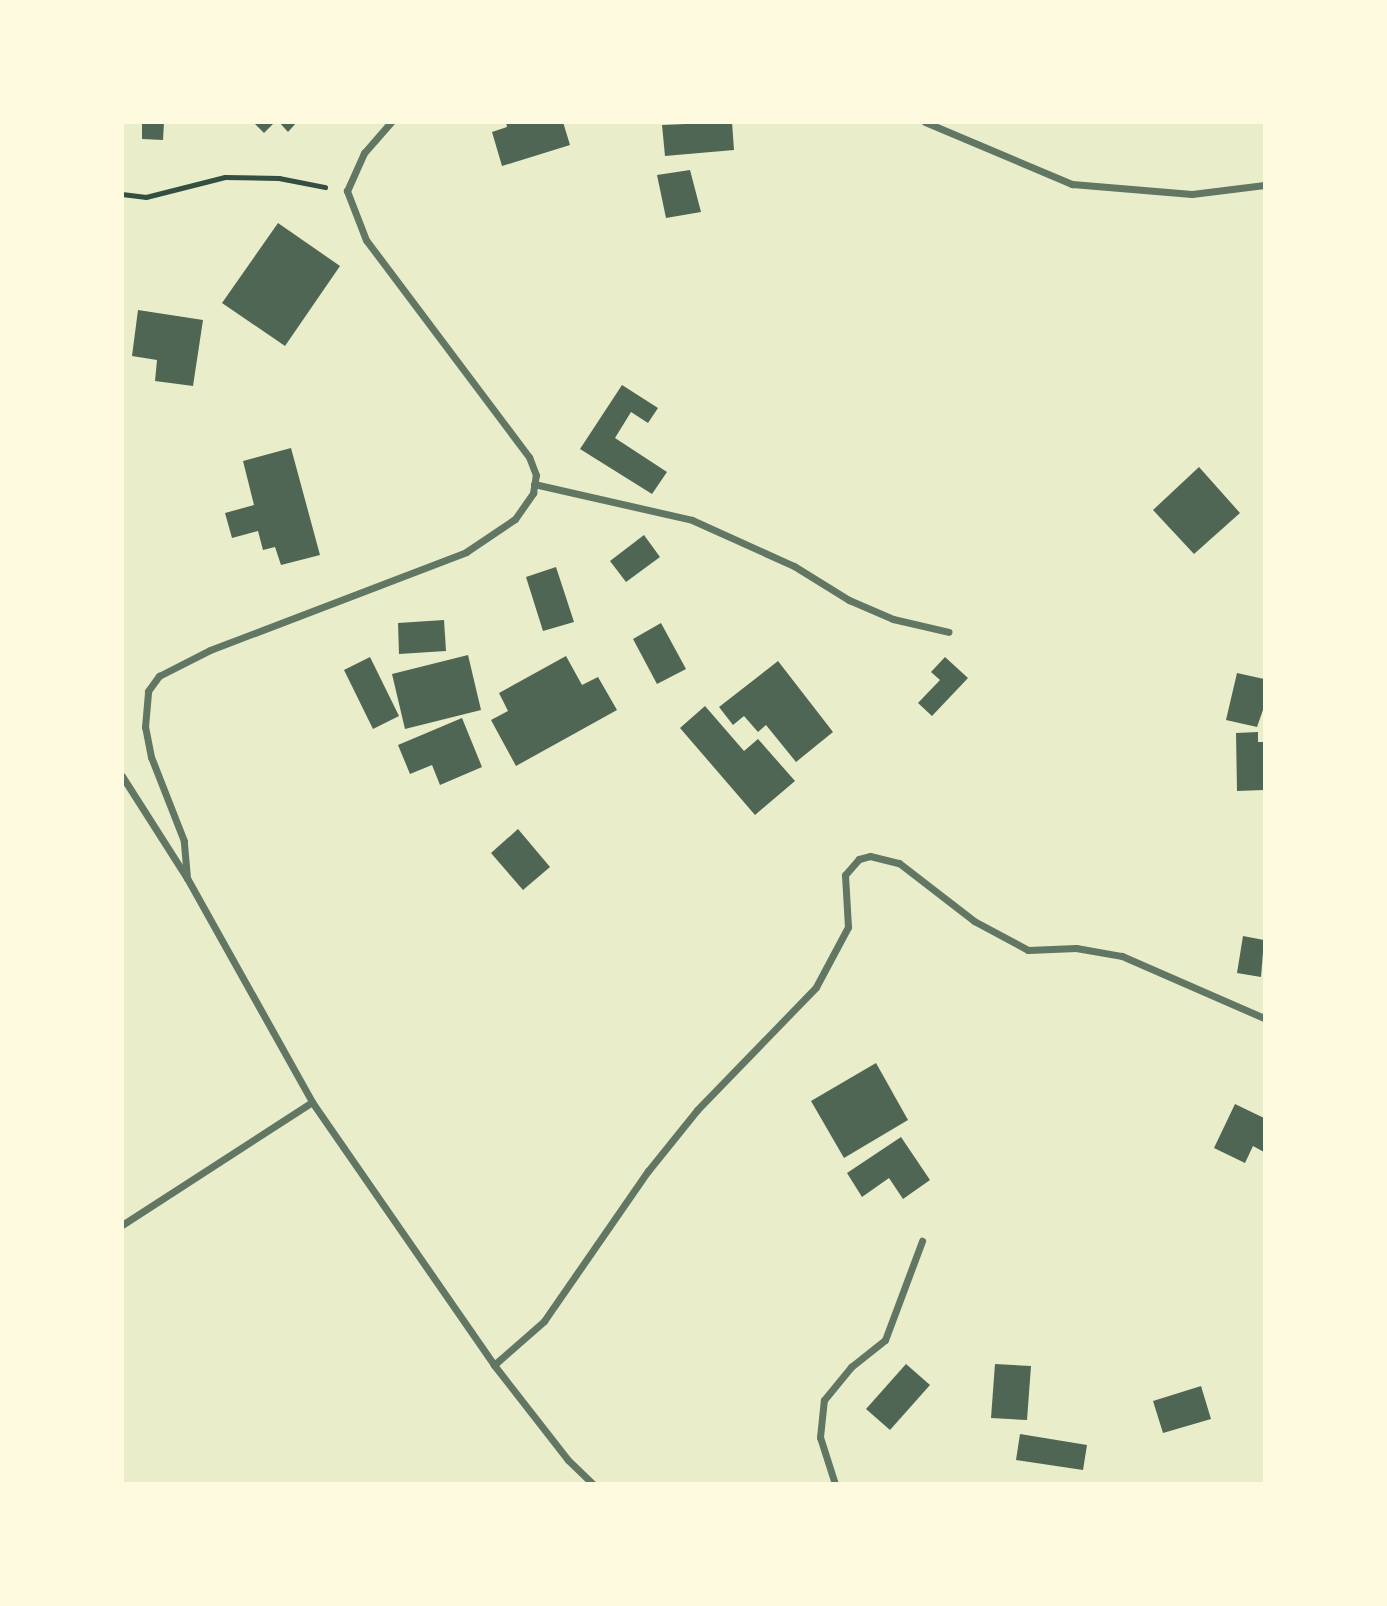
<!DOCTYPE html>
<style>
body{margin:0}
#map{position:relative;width:1387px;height:1606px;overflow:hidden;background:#e9edc9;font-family:Overpass,sans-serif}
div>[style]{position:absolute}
.building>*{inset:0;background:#4f6655}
.path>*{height:4.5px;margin:-2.25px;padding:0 2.25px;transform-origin:2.25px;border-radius:2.25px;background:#344e41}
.minor>*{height:7px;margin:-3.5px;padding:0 3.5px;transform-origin:3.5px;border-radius:3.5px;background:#617663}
span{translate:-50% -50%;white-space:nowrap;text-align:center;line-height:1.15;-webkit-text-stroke:7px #fefae0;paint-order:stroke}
.frame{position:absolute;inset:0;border:124px solid #fefae0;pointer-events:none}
</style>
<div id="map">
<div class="building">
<i style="clip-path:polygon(142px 122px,164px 122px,163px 140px,142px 139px)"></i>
<i style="clip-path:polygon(253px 122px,275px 122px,264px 133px)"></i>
<i style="clip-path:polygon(279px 122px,297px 122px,288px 132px)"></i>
<i style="clip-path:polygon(506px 122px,563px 122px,570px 145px,502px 166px,492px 132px,507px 127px)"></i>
<i style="clip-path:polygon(732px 122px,734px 150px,665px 156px,662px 125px)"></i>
<i style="clip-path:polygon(690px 170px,701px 212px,666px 218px,657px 175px)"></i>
<i style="clip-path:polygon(278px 223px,340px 266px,285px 346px,222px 303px)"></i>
<i style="clip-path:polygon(138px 310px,203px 320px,193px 386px,155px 381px,157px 360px,132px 356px)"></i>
<i style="clip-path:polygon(622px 385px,658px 408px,648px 423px,631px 412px,615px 438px,667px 472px,652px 494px,580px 449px)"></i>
<i style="clip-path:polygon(291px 448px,320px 555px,281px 565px,275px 547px,263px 550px,258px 531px,232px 538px,225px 513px,254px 505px,243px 461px)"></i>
<i style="clip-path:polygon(1199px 467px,1240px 513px,1194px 554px,1153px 510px)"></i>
<i style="clip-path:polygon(644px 535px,660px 557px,626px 582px,610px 561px)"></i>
<i style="clip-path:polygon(556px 567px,574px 622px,543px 631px,526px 577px)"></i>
<i style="clip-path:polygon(444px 620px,446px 651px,399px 654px,398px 623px)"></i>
<i style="clip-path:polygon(661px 623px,686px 669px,657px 684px,633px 639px)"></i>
<i style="clip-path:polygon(468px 655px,481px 710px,405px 729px,392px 674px)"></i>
<i style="clip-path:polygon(566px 656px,582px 685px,598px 677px,617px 710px,516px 766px,491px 720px,508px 711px,499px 693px)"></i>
<i style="clip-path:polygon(370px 657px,399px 716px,373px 729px,344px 670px)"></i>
<i style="clip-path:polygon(945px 657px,968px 678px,932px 716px,918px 703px,940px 680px,931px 672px)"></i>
<i style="clip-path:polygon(778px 661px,833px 732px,796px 762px,766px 725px,758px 732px,744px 716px,733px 725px,719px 707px)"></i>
<i style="clip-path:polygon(1237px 673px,1264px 679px,1264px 707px,1257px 727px,1226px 720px)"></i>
<i style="clip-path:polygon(705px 706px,744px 751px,758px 739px,795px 781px,755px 815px,680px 728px)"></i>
<i style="clip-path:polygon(462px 718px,482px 767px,440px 785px,432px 765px,410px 774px,398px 745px)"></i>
<i style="clip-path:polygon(1258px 732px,1258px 742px,1264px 742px,1264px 790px,1237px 791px,1236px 733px)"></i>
<i style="clip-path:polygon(518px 829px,550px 867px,523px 890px,491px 853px)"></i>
<i style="clip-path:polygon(1243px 936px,1264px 940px,1261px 977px,1237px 973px)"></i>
<i style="clip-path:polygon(876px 1063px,908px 1120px,844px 1158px,811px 1101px)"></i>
<i style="clip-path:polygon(1235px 1104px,1264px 1118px,1264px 1152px,1253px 1146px,1245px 1163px,1214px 1148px)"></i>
<i style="clip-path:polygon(901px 1137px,930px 1180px,903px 1199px,889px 1178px,862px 1197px,847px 1173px)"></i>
<i style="clip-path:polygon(906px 1364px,930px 1385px,890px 1430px,866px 1409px)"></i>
<i style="clip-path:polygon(995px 1364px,1031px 1366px,1027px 1420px,991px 1418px)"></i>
<i style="clip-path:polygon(1201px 1386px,1211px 1419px,1163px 1433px,1153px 1401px)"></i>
<i style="clip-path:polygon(1020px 1434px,1087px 1445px,1083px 1470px,1016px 1460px)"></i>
</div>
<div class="path">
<i style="left:122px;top:194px;width:24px;rotate:7deg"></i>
<i style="left:146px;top:197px;width:81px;rotate:-14.2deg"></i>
<i style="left:225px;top:177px;width:54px;rotate:1.1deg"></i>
<i style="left:279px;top:178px;width:47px;rotate:11.1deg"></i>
</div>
<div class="minor">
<i style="left:925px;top:122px;width:160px;rotate:22.9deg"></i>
<i style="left:1072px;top:184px;width:120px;rotate:4.8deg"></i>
<i style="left:1192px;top:194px;width:73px;rotate:-7.1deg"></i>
<i style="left:534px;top:484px;width:162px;rotate:12.8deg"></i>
<i style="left:692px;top:520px;width:112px;rotate:24.3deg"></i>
<i style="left:794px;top:566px;width:65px;rotate:31.7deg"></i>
<i style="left:849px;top:600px;width:48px;rotate:23.4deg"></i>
<i style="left:893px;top:619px;width:57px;rotate:13.1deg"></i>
<i style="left:122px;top:776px;width:121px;rotate:57.5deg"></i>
<i style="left:187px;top:878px;width:257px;rotate:60.8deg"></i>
<i style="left:312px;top:1102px;width:320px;rotate:55.3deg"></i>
<i style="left:494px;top:1365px;width:120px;rotate:52.1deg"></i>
<i style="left:568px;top:1460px;width:35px;rotate:44deg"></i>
<i style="left:187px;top:878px;width:37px;rotate:-95deg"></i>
<i style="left:184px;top:841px;width:90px;rotate:-111.4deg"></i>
<i style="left:151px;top:757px;width:31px;rotate:-101deg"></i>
<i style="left:145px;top:727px;width:36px;rotate:-85deg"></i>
<i style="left:148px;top:691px;width:19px;rotate:-54deg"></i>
<i style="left:159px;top:676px;width:57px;rotate:-27deg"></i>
<i style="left:210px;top:650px;width:274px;rotate:-20.9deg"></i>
<i style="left:466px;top:552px;width:59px;rotate:-34deg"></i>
<i style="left:515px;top:519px;width:32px;rotate:-55deg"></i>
<i style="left:533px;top:493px;width:18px;rotate:-81deg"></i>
<i style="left:536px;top:475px;width:19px;rotate:-111deg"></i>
<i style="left:529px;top:457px;width:271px;rotate:-126.9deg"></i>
<i style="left:366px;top:240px;width:53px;rotate:-111.2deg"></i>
<i style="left:347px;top:191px;width:42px;rotate:-65.9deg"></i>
<i style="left:364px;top:153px;width:41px;rotate:-48.9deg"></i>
<i style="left:122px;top:1225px;width:226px;rotate:-32.9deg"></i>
<i style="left:494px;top:1365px;width:67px;rotate:-41.3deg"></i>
<i style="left:544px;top:1321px;width:183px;rotate:-55.3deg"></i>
<i style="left:648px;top:1171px;width:78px;rotate:-51.2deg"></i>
<i style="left:697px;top:1110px;width:171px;rotate:-45.9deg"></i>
<i style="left:816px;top:987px;width:68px;rotate:-61.9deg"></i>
<i style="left:848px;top:927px;width:52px;rotate:-93.3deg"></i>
<i style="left:845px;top:875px;width:21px;rotate:-49deg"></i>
<i style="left:859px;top:859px;width:11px;rotate:-15deg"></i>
<i style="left:870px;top:856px;width:30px;rotate:14deg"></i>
<i style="left:899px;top:863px;width:95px;rotate:37.7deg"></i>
<i style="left:974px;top:921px;width:61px;rotate:28.2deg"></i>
<i style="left:1028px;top:950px;width:48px;rotate:-2.4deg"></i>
<i style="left:1076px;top:948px;width:47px;rotate:9.9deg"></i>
<i style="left:1122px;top:956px;width:155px;rotate:23.6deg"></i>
<i style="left:835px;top:1484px;width:49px;rotate:-107.7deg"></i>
<i style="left:820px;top:1437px;width:37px;rotate:-84deg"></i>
<i style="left:824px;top:1400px;width:43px;rotate:-50.7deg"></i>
<i style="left:851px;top:1367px;width:43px;rotate:-38.5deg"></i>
<i style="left:885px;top:1340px;width:106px;rotate:-69.5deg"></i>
</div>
<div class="frame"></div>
</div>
